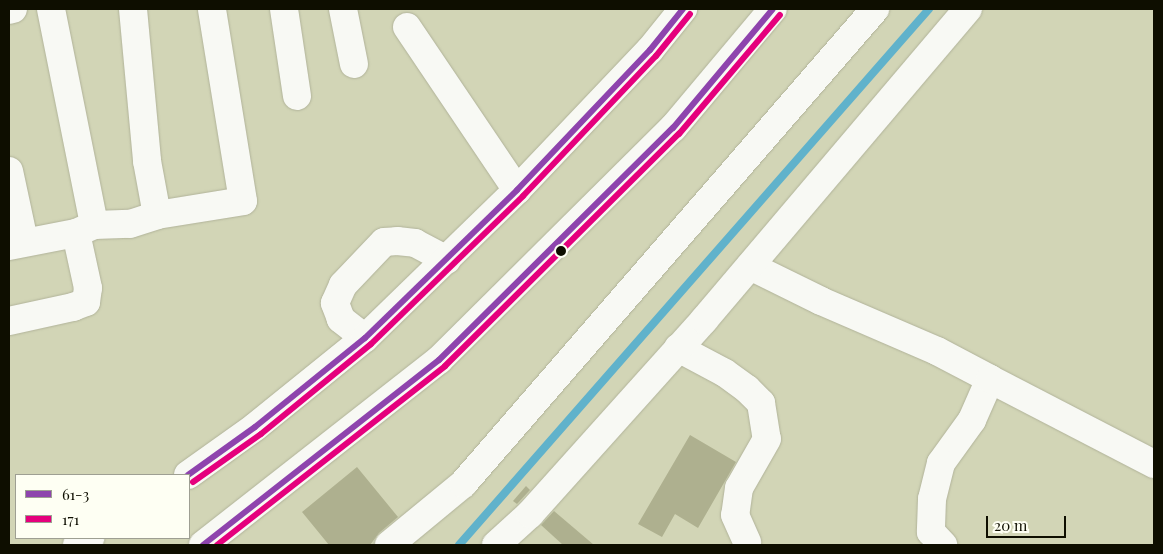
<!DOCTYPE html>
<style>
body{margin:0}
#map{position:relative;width:1163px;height:554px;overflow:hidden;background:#d2d5b6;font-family:"Playfair Display",serif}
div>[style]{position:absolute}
.stream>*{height:8px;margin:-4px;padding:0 4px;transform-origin:4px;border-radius:4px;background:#60b2cb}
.building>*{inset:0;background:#aeb08f}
.roads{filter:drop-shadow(0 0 1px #b1b39a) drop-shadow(0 0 1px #b1b39a)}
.minor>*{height:28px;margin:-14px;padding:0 14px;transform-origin:14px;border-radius:14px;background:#f8f9f4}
.highway>*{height:28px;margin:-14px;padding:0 14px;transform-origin:14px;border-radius:14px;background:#f8f9f4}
.bus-1>*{height:6px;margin:-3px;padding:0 3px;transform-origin:3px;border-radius:3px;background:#8e44ad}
.bus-2>*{height:6px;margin:-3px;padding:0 3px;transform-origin:3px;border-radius:3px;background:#e5007d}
.dots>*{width:14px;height:14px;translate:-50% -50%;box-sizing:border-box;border:2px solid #fefff3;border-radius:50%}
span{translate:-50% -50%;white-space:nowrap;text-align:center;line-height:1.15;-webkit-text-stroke:5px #fefff3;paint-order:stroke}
.frame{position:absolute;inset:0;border:10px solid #0e0e00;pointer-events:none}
.legend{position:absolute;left:15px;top:474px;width:175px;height:65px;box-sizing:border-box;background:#fefff3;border:1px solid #9e9f92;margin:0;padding:6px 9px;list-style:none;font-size:15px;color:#0e0e00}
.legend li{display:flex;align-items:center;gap:10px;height:25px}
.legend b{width:25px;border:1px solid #9e9f92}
.scale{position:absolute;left:986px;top:516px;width:80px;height:22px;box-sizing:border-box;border:2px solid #0e0e00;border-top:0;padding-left:6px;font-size:15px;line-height:18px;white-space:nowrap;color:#0e0e00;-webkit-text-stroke:4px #fefff3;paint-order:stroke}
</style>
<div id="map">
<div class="stream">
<i style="left:459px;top:545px;width:713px;rotate:-48.75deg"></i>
</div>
<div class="building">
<i style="clip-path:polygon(690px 435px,736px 462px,698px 528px,675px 514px,662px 537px,638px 524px)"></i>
<i style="clip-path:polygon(357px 467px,398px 517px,379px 533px,370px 545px,329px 545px,302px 512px)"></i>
<i style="clip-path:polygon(526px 486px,530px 490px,517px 504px,513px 501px)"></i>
<i style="clip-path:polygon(554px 511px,594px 545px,563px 545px,541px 525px)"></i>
</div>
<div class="roads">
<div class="minor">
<i style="left:51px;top:9px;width:220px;rotate:78.7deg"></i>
<i style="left:133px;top:9px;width:153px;rotate:84.7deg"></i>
<i style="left:147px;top:161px;width:55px;rotate:79.5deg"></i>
<i style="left:157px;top:215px;width:87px;rotate:-9.2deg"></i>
<i style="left:243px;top:201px;width:194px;rotate:-99.2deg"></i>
<i style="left:284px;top:9px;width:88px;rotate:81.5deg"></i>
<i style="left:343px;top:9px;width:56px;rotate:78.7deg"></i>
<i style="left:9px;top:10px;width:4px;rotate:-14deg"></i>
<i style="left:407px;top:27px;width:197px;rotate:56deg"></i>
<i style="left:9px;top:171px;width:72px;rotate:77.9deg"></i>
<i style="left:9px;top:246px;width:68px;rotate:-11deg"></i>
<i style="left:76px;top:233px;width:20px;rotate:-24deg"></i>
<i style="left:94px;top:225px;width:36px;rotate:-2deg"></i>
<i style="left:130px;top:224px;width:28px;rotate:-18deg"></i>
<i style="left:750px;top:266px;width:79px;rotate:26.2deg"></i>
<i style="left:821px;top:301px;width:126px;rotate:23.3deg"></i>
<i style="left:937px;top:351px;width:60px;rotate:27.8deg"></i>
<i style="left:990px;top:379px;width:45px;rotate:113.7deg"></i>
<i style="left:972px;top:420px;width:53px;rotate:125.8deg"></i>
<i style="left:941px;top:463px;width:37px;rotate:104deg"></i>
<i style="left:932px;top:499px;width:33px;rotate:92deg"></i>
<i style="left:931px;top:532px;width:18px;rotate:47deg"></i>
<i style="left:9px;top:321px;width:66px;rotate:-12.3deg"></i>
<i style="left:73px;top:307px;width:14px;rotate:-21deg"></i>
<i style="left:86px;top:302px;width:14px;rotate:-82deg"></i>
<i style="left:88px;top:288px;width:56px;rotate:-102.3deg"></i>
<i style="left:365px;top:338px;width:31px;rotate:-142deg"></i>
<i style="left:341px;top:319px;width:17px;rotate:-111deg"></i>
<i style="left:335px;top:303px;width:20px;rotate:-66deg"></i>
<i style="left:343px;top:285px;width:59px;rotate:-46.4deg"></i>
<i style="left:384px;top:242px;width:13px;rotate:-4deg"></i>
<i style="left:397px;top:241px;width:18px;rotate:6deg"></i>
<i style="left:415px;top:243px;width:36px;rotate:28deg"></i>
<i style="left:678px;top:348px;width:53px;rotate:28deg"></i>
<i style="left:725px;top:373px;width:27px;rotate:36deg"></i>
<i style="left:747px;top:389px;width:20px;rotate:45deg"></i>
<i style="left:761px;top:403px;width:36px;rotate:81deg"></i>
<i style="left:767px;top:439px;width:56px;rotate:119.7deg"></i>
<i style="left:739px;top:488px;width:27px;rotate:98deg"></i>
<i style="left:735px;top:515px;width:30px;rotate:66deg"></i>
<i style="left:990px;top:379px;width:185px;rotate:27.4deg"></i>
<i style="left:389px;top:545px;width:96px;rotate:-39.5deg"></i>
<i style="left:463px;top:484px;width:629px;rotate:-49.06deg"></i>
<i style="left:496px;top:545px;width:46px;rotate:-42.4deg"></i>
<i style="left:530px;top:514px;width:261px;rotate:-48.1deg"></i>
<i style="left:704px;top:320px;width:408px;rotate:-49.7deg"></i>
</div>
<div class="highway">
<i style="left:188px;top:475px;width:82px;rotate:-35.6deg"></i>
<i style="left:255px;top:427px;width:141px;rotate:-39deg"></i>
<i style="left:365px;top:338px;width:212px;rotate:-44.2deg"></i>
<i style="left:517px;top:190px;width:193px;rotate:-46.5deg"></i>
<i style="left:650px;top:50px;width:53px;rotate:-51.2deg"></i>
<i style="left:77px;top:545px;width:15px;rotate:-28deg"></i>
<i style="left:203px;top:545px;width:300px;rotate:-38.1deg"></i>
<i style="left:439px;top:360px;width:330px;rotate:-44.8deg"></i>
<i style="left:673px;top:128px;width:155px;rotate:-50deg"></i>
</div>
</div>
<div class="bus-1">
<i style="left:188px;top:475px;width:82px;rotate:-35.6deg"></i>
<i style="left:255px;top:427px;width:141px;rotate:-39deg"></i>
<i style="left:365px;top:338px;width:212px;rotate:-44.2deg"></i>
<i style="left:517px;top:190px;width:193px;rotate:-46.5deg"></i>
<i style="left:650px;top:50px;width:53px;rotate:-51.2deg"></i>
<i style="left:203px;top:545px;width:300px;rotate:-38.1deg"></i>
<i style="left:439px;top:360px;width:330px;rotate:-44.8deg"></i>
<i style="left:673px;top:128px;width:155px;rotate:-50deg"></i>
</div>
<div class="bus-2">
<i style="left:193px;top:482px;width:83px;rotate:-35.2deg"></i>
<i style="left:261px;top:434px;width:142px;rotate:-39.3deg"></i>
<i style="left:371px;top:344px;width:212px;rotate:-44.2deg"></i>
<i style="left:523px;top:196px;width:193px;rotate:-46.5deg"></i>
<i style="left:656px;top:56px;width:54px;rotate:-51deg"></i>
<i style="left:217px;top:545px;width:290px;rotate:-38.1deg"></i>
<i style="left:445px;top:366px;width:330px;rotate:-44.8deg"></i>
<i style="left:679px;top:134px;width:156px;rotate:-49.7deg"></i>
</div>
<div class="dots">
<i style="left:561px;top:251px;background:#0e0e00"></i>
</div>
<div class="frame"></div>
<ul class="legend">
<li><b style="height:6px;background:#8e44ad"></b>61-3</li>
<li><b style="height:6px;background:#e5007d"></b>171</li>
</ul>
<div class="scale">20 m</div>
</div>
